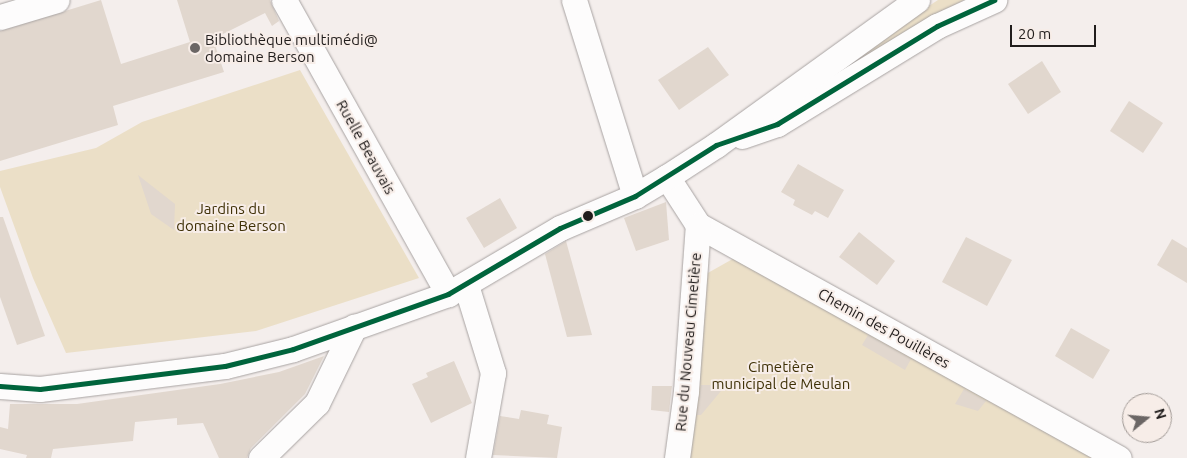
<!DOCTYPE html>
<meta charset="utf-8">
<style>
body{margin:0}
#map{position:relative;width:1187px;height:458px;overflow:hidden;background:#f4eeec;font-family:Ubuntu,sans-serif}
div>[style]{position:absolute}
.green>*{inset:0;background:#ebdfc7}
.building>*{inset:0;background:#e1d7ce}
.roads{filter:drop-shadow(0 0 1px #a8a3a2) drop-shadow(0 0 1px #a8a3a2)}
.minor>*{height:25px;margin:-12.5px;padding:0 12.5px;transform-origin:12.5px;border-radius:12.5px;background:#fdfcfc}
.bus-1>*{height:5px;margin:-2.5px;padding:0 2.5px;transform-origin:2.5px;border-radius:2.5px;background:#00643c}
.dots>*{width:14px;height:14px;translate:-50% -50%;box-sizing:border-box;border:2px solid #f7ede8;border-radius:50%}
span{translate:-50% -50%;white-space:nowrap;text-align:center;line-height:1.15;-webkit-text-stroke:4px #f7ede8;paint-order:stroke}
.poi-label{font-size:15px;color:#211d1c}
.left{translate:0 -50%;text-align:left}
.street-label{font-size:15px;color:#211d1c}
.park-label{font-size:15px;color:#3f3107}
.north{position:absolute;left:1122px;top:393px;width:50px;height:50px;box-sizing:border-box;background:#f7ede8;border:1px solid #a19a96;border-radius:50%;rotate:73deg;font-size:14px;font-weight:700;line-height:20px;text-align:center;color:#211d1c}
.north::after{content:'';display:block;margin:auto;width:18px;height:22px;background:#6b6665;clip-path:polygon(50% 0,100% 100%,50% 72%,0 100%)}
.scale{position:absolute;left:1010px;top:25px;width:86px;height:22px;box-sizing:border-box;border:2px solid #211d1c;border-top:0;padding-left:6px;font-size:15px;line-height:18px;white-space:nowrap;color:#211d1c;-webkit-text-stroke:4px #f7ede8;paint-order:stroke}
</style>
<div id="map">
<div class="green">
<i style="clip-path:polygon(938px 0,964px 0,778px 109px,777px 106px)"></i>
<i style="clip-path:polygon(300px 70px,419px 278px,256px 331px,66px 353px,33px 278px,0 187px,0 171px,96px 148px,142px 122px)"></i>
<i style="clip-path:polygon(738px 256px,1093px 458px,688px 458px,706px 274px)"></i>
</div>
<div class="building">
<i style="clip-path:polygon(101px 0,121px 64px,190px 42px,177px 0,270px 0,279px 21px,272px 26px,265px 13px,213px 39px,224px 72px,113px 106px,118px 125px,0 161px,0 31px)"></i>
<i style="clip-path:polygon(708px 47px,729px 75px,679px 110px,658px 80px)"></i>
<i style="clip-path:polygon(1042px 61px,1061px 92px,1028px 114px,1008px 84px)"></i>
<i style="clip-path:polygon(1129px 101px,1163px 123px,1143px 153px,1110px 131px)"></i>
<i style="clip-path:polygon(798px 164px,844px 190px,828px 218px,815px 211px,812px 215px,793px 205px,795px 200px,781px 192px)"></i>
<i style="clip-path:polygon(138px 175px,175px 204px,174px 230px,151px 214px)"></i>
<i style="clip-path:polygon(500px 198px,517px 228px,484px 248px,466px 218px)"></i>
<i style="clip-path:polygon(666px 202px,669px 240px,636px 251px,624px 218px)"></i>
<i style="clip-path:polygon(0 217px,3px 217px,45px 336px,17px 345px,0 297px)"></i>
<i style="clip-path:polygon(859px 232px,895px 261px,877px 285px,839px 257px)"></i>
<i style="clip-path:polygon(966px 237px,1012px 260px,987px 306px,942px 282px)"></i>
<i style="clip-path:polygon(1172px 239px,1187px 248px,1187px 283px,1157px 265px)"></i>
<i style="clip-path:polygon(566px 241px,592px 335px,567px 337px,545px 254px)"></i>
<i style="clip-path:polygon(1071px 328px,1110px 350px,1093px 379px,1055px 356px)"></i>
<i style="clip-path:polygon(868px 335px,911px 359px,905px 370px,862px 345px)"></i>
<i style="clip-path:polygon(324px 356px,305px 394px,251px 448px,247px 458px,219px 458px,203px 423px,177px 425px,177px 418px,135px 422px,133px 441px,53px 449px,51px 458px,26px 458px,27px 455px,0 449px,0 427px,8px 429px,10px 404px,77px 404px,220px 384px,279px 372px)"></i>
<i style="clip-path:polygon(454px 361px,472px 403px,431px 423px,412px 384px,428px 377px,426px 373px)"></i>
<i style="clip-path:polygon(701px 385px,726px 385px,701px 415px,697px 415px)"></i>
<i style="clip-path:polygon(652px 386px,672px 386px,669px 412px,651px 410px)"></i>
<i style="clip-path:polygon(964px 389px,986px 401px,978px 411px,955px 404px)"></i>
<i style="clip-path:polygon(521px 410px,549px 415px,547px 424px,562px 427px,557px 458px,493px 455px,500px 416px,519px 419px)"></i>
</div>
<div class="roads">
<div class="minor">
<i style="left:284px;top:0;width:337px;rotate:60.8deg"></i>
<i style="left:574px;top:0;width:205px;rotate:72.7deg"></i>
<i style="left:0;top:17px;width:59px;rotate:-16.6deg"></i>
<i style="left:742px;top:136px;width:37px;rotate:-19deg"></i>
<i style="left:777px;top:124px;width:188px;rotate:-31.5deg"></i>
<i style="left:937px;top:26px;width:63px;rotate:-24.5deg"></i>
<i style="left:667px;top:177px;width:57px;rotate:57.1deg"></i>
<i style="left:698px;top:225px;width:481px;rotate:29deg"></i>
<i style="left:466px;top:285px;width:92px;rotate:72.9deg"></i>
<i style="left:493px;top:373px;width:86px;rotate:100deg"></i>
<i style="left:0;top:386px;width:40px;rotate:4.3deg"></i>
<i style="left:40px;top:389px;width:186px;rotate:-7.1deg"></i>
<i style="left:225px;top:366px;width:70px;rotate:-14deg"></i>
<i style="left:293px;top:349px;width:164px;rotate:-19.5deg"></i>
<i style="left:448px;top:294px;width:130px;rotate:-30.5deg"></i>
<i style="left:560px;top:228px;width:82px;rotate:-23.1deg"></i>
<i style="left:635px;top:196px;width:37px;rotate:-31deg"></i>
<i style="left:667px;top:177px;width:59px;rotate:-33.1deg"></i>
<i style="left:716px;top:145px;width:248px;rotate:-35.8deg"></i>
<i style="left:261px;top:458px;width:78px;rotate:-44.5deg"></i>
<i style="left:317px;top:403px;width:85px;rotate:-64deg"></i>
<i style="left:677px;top:458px;width:68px;rotate:-82.3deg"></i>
<i style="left:686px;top:391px;width:166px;rotate:-85.9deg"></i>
</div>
</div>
<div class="bus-1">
<i style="left:0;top:386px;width:40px;rotate:4.3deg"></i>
<i style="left:40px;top:389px;width:186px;rotate:-7.1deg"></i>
<i style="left:225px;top:366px;width:70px;rotate:-14deg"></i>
<i style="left:293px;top:349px;width:164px;rotate:-19.5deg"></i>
<i style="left:448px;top:294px;width:130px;rotate:-30.5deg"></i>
<i style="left:560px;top:228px;width:82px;rotate:-23.1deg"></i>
<i style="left:635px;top:196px;width:96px;rotate:-32.2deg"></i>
<i style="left:716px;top:145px;width:65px;rotate:-19deg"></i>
<i style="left:777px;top:124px;width:188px;rotate:-31.5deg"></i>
<i style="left:937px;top:26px;width:63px;rotate:-24.5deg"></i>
</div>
<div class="dots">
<i style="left:195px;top:48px;background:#6b6665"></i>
<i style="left:588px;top:216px;background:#211d1c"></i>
</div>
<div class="poi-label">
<span class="left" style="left:205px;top:48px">Bibliothèque multimédi@<br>domaine Berson</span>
</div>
<div class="street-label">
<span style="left:366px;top:147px;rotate:61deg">Ruelle Beauvais</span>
<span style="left:884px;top:328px;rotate:29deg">Chemin des Pouillères</span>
<span style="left:688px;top:342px;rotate:-85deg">Rue du Nouveau Cimetière</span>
</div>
<div class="park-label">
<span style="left:231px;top:217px">Jardins du<br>domaine Berson</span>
<span style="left:781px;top:375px">Cimetière<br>municipal de Meulan</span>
</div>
<div class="north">N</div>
<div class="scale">20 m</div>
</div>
